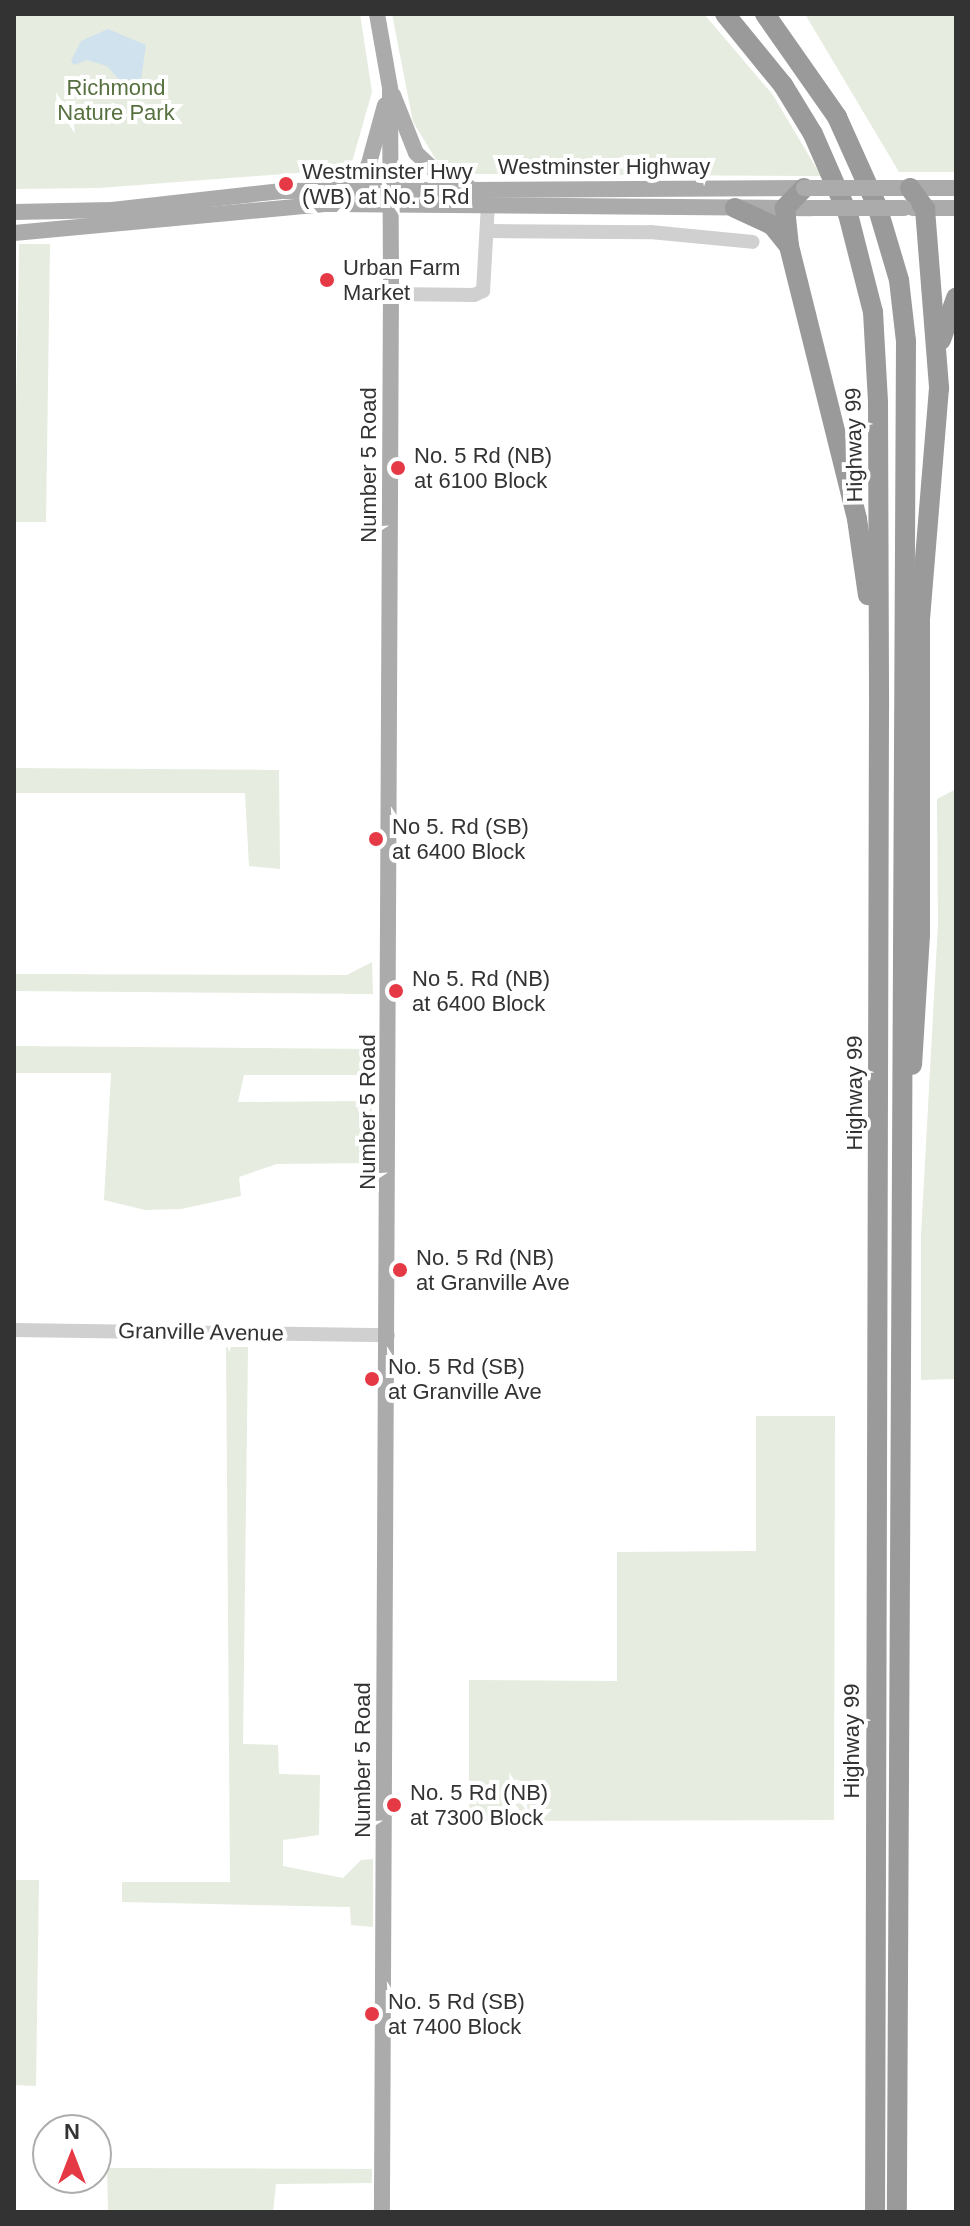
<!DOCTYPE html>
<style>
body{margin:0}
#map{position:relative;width:970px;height:2226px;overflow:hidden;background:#fff;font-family:Arial,sans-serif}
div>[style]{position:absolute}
.green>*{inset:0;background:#e6ecdf}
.water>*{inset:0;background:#cfe2ee}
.minor>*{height:14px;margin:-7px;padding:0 7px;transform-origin:7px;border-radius:7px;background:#d0d0d0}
.major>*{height:16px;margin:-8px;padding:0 8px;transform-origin:8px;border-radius:8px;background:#ababab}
.highway>*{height:20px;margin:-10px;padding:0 10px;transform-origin:10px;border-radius:10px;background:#9a9a9a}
.major-bridge>*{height:16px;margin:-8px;padding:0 8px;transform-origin:8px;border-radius:8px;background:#ababab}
.dots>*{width:22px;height:22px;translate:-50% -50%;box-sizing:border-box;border:4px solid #fff;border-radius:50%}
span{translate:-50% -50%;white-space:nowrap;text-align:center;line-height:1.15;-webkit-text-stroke:8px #fff;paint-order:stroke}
.park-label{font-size:22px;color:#56703f}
.street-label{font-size:22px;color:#333}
.poi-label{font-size:22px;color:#333}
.left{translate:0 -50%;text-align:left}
.frame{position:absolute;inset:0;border:16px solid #333;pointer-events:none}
.north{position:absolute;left:32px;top:2114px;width:80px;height:80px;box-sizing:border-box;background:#fff;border:2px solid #adadad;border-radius:50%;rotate:0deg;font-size:22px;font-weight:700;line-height:32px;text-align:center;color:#333}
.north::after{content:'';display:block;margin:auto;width:28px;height:36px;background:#e63946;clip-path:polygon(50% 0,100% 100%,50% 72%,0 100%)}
</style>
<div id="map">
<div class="green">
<i style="clip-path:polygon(14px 14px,360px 14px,372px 92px,350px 169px,99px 188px,14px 189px)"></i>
<i style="clip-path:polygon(392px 14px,704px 14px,773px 95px,821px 176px,477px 174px,440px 166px,413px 122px)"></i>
<i style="clip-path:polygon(805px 14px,956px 14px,956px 172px,899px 172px)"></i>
<i style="clip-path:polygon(19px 244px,50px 244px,46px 522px,14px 522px)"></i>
<i style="clip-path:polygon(14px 768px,279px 770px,280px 869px,249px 866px,245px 793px,14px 793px)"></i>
<i style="clip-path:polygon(956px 789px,956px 1379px,921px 1380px,921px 1235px,938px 924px,937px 799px)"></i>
<i style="clip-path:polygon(372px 962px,373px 994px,14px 991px,14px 974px,347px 975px)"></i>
<i style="clip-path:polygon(14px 1046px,370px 1049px,370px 1075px,244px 1075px,238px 1102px,371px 1101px,377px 1163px,277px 1164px,239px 1177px,241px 1196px,181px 1209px,145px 1210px,104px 1200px,111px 1073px,14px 1073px)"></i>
<i style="clip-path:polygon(226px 1347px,248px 1347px,243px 1744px,278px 1745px,279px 1774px,320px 1775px,319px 1835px,283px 1840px,283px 1866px,343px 1878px,361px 1860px,373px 1859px,373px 1927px,351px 1925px,350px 1907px,122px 1902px,122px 1882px,230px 1882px)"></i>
<i style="clip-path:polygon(756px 1416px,835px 1416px,834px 1820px,469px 1821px,469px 1680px,617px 1681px,617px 1552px,756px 1551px)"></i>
<i style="clip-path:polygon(14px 1880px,39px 1880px,36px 2086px,14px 2085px)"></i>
<i style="clip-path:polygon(107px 2168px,372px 2169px,372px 2183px,276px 2184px,273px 2212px,108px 2212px)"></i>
</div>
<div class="water">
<i style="clip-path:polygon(108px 29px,146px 45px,140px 87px,122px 83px,107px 66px,87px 60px,74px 65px,71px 61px,81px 41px)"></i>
</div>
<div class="minor">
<i style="left:488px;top:231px;width:162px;rotate:0.4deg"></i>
<i style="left:650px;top:232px;width:103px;rotate:5.5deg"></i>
<i style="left:391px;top:294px;width:83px;rotate:0.7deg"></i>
<i style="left:474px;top:295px;width:10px;rotate:-24deg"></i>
<i style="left:483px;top:291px;width:86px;rotate:-86.7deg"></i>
<i style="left:14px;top:1330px;width:374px;rotate:0.8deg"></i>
</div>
<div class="major">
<i style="left:377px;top:14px;width:75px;rotate:80deg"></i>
<i style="left:390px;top:88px;width:196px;rotate:89.7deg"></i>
<i style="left:391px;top:284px;width:1928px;rotate:90.27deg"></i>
<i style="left:393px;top:95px;width:62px;rotate:68.4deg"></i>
<i style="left:416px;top:153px;width:25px;rotate:43deg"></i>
<i style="left:434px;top:170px;width:40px;rotate:26.6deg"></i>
<i style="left:338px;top:186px;width:36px;rotate:-32deg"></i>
<i style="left:368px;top:167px;width:64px;rotate:-74.7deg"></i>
<i style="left:882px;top:188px;width:74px"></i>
<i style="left:913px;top:208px;width:43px"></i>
<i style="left:14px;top:212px;width:98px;rotate:-1.2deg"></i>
<i style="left:112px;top:210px;width:171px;rotate:-6.4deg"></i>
<i style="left:282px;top:191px;width:522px;rotate:-0.33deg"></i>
<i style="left:14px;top:233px;width:315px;rotate:-5.3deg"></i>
<i style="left:328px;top:204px;width:483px;rotate:0.5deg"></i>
</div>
<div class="highway">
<i style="left:725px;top:14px;width:92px;rotate:50.8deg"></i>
<i style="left:783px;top:85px;width:57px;rotate:58.5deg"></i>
<i style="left:813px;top:134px;width:87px;rotate:66.4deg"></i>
<i style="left:848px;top:214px;width:101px;rotate:75.7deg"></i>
<i style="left:873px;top:312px;width:90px;rotate:86.8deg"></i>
<i style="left:878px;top:402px;width:307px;rotate:89.8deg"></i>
<i style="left:879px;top:709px;width:1503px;rotate:90.15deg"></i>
<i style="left:765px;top:14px;width:126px;rotate:55deg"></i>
<i style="left:837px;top:117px;width:98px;rotate:65.8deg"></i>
<i style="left:877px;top:206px;width:77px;rotate:73.4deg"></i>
<i style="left:899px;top:280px;width:61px;rotate:83.5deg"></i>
<i style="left:906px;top:341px;width:1871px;rotate:90.28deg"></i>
<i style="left:804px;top:188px;width:28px;rotate:134deg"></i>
<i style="left:785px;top:208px;width:38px;rotate:84deg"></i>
<i style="left:789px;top:246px;width:281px;rotate:76deg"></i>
<i style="left:857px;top:519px;width:77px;rotate:81.8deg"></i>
<i style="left:910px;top:188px;width:26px;rotate:54deg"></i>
<i style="left:925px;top:209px;width:180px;rotate:85.5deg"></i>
<i style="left:939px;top:388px;width:230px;rotate:94.7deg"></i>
<i style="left:920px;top:617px;width:318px;rotate:90deg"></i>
<i style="left:920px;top:935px;width:130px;rotate:93.5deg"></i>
<i style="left:735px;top:208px;width:41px;rotate:24.7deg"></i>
<i style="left:772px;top:225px;width:27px;rotate:51deg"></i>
<i style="left:941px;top:340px;width:45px;rotate:-70.3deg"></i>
</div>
<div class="major-bridge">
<i style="left:804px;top:188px;width:78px"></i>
<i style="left:811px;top:208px;width:93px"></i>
</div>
<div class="dots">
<i style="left:286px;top:184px;background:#e63946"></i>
<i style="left:327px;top:280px;background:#e63946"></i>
<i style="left:398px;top:468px;background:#e63946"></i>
<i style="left:376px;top:839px;background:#e63946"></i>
<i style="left:396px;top:991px;background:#e63946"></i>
<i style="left:400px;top:1270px;background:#e63946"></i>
<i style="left:372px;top:1379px;background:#e63946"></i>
<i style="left:394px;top:1805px;background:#e63946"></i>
<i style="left:372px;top:2014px;background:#e63946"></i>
</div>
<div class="park-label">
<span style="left:116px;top:100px">Richmond<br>Nature Park</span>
</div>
<div class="street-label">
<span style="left:604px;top:167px">Westminster Highway</span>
<span style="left:854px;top:445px;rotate:-91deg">Highway 99</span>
<span style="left:369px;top:465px;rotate:-90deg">Number 5 Road</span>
<span style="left:855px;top:1093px;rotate:-90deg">Highway 99</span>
<span style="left:368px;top:1112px;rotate:-90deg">Number 5 Road</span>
<span style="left:201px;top:1332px;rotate:1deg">Granville Avenue</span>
<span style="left:852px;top:1741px;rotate:-90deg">Highway 99</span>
<span style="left:363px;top:1760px;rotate:-90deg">Number 5 Road</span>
</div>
<div class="poi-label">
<span class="left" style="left:302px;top:184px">Westminster Hwy<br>(WB) at No. 5 Rd</span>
<span class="left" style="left:343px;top:280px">Urban Farm<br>Market</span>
<span class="left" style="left:414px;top:468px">No. 5 Rd (NB)<br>at 6100 Block</span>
<span class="left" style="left:392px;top:839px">No 5. Rd (SB)<br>at 6400 Block</span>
<span class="left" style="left:412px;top:991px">No 5. Rd (NB)<br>at 6400 Block</span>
<span class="left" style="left:416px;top:1270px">No. 5 Rd (NB)<br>at Granville Ave</span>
<span class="left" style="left:388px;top:1379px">No. 5 Rd (SB)<br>at Granville Ave</span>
<span class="left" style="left:410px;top:1805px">No. 5 Rd (NB)<br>at 7300 Block</span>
<span class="left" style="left:388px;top:2014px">No. 5 Rd (SB)<br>at 7400 Block</span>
</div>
<div class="frame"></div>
<div class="north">N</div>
</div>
